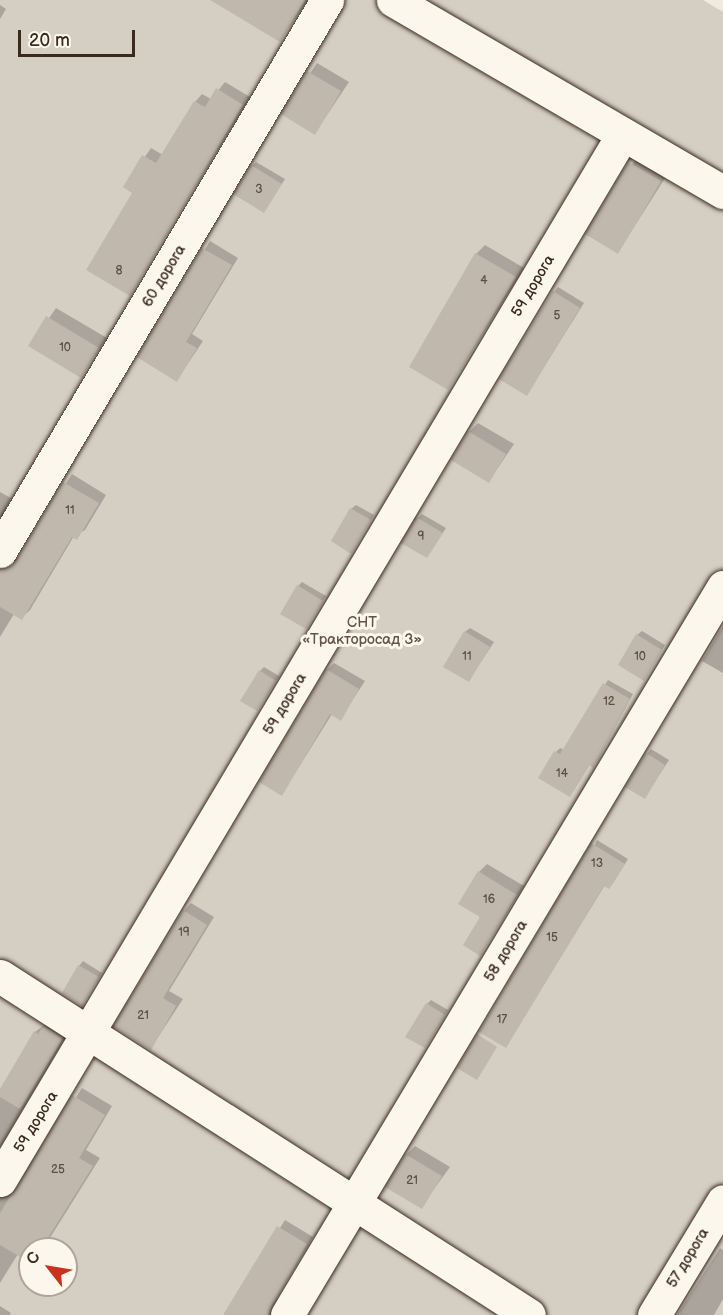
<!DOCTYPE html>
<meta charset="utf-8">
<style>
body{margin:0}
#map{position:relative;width:723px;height:1315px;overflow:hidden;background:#f0ebe0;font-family:"Balsamiq Sans",sans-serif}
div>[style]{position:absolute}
.green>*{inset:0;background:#d5cec3}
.shadow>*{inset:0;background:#0003}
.building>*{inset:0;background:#c0b8ad}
.roads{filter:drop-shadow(0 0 2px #3b2a1e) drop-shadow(0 0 2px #3b2a1e)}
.minor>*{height:33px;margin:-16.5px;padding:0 16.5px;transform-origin:16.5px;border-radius:16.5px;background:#fbf7ec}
span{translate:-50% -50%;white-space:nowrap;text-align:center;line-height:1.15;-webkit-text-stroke:6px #fbf7ec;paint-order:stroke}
.number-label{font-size:12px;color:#5c4e42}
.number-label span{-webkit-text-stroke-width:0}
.street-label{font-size:15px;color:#3b2a1e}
.park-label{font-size:15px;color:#625347}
.north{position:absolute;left:18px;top:1237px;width:60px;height:60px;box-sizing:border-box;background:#fbf7ec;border:2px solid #aea59a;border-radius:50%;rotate:301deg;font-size:16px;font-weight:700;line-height:24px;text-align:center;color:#3b2a1e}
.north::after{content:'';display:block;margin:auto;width:21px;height:27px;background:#c8321e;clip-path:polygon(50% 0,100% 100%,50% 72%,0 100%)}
.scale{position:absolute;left:18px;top:30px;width:117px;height:27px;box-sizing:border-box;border:3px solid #3b2a1e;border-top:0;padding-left:8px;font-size:18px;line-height:21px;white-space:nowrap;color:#3b2a1e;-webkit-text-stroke:4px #fbf7ec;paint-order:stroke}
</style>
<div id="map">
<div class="green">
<i style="clip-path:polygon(evenodd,0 0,703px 0,723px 12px,723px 1315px,0 1315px,0 0,30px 1249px,66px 1249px,66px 1285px,30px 1285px,30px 1249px)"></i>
</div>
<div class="shadow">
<i style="clip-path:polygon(238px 0,308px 0,280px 40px)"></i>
<i style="clip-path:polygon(0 5px,6px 9px,0 19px)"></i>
<i style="clip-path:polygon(317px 63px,349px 82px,315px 133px,283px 114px)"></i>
<i style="clip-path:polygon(225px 82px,250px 97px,129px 294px,134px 192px,125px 186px,151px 148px,163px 155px,195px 102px,202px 94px,211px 99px)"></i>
<i style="clip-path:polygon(639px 154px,669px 172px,618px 252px,587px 234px)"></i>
<i style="clip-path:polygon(256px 162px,285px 179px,264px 211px,252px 166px)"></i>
<i style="clip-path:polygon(210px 241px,238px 258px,192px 334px,203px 341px,177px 380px,139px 357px)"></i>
<i style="clip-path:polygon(485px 245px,524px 268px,448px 389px,476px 254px)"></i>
<i style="clip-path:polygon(558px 287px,584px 303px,527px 394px,554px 292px)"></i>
<i style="clip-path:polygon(56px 308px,107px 338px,80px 376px,30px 346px)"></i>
<i style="clip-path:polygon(478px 423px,514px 444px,489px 481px,469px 432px)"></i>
<i style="clip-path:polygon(72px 474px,106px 495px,85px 530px,74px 536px,30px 610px,21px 618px,14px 614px,0 637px,0 559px,10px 562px,21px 556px)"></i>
<i style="clip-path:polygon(0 492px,11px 498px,0 520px)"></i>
<i style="clip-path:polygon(356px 505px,374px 515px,351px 552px,351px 509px)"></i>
<i style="clip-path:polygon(422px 514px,446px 528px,427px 557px,418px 518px)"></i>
<i style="clip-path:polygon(302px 582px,326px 596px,306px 627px,298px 586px)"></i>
<i style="clip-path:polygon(723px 626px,723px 673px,702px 661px)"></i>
<i style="clip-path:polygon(470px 628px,494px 642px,469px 680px,465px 632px)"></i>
<i style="clip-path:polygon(642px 631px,665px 645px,644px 679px,637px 635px)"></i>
<i style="clip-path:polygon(334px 663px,365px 681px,340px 719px,332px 714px,282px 794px,327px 670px)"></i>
<i style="clip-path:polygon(264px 667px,279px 676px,257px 709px,260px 671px)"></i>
<i style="clip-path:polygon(608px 680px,633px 694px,597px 761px,590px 764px,574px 790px,556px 752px,560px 748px,564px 750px)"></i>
<i style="clip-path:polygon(651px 749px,669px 760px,645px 797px,647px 754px)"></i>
<i style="clip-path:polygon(597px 840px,628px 859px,613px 883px,609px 888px,605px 885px,506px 1046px)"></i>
<i style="clip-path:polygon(487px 864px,524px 886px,480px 954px,479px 872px)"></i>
<i style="clip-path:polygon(191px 903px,214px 917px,169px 991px,183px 999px,151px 1048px,184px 911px)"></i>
<i style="clip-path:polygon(83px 961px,102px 973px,82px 1004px,79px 966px)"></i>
<i style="clip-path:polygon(431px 1000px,448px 1010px,425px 1047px,427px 1004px)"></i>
<i style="clip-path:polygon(52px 1019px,70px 1030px,0 1147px,0 1092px,35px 1032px)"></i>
<i style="clip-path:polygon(82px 1088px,112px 1106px,86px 1150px,100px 1158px,43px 1249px,30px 1249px,30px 1261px,18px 1254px,0 1283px,0 1186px,8px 1191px,21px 1185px)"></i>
<i style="clip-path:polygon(415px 1146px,450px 1167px,421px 1207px,406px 1155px)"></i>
<i style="clip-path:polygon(285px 1220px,313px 1237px,277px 1297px,277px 1315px,225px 1315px)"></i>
<i style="clip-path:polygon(720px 1248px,723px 1250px,723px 1299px,714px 1315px,677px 1315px)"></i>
<i style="clip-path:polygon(0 1306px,11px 1313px,10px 1315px,0 1315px)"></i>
</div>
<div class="building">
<i style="clip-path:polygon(210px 0,305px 0,280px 42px)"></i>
<i style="clip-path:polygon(307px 71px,341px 91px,315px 135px,281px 114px)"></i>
<i style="clip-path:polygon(216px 88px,243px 105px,130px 296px,86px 270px,132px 193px,123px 187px,142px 155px,156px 163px,194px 101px,205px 107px)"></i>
<i style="clip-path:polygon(628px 162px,661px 181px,618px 254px,585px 234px)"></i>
<i style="clip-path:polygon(251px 165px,282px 184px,264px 213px,233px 194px)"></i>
<i style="clip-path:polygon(202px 248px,232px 265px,186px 342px,197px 348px,177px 382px,137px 357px)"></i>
<i style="clip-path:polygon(475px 253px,516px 277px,448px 390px,409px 367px)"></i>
<i style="clip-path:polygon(553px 291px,580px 308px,527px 396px,499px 379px)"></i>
<i style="clip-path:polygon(46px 316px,99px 348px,81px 378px,28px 346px)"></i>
<i style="clip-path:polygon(468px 431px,506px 454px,489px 483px,451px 460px)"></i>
<i style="clip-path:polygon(63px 482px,99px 503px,77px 540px,72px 537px,22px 620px,0 607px,0 570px,16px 561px)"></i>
<i style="clip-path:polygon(350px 508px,371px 520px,351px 554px,331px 541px)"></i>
<i style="clip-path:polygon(416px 517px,443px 533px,427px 558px,401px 543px)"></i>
<i style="clip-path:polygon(297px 585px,323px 601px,306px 629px,280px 614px)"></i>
<i style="clip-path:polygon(464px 631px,490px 647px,469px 682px,443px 667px)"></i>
<i style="clip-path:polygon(636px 634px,662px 650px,644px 681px,618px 665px)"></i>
<i style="clip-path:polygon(326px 669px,359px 689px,341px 721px,330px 714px,282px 796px,259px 782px)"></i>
<i style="clip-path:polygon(259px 670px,276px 681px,257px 711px,240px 701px)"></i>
<i style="clip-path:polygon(603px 683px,630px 699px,593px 768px,589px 765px,570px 797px,538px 778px,554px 751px,560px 754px)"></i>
<i style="clip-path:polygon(646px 753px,665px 765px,645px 799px,625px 787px)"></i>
<i style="clip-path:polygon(591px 843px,625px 864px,609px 889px,604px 886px,506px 1048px,479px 1032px)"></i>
<i style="clip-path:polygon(478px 871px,517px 895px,480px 956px,463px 945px,480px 917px,458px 904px)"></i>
<i style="clip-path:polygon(183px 910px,207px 925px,163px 998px,176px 1006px,151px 1050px,113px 1026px)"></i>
<i style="clip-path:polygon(78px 965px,99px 977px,82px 1006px,62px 993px)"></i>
<i style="clip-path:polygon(426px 1003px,445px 1015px,425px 1048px,405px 1037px)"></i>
<i style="clip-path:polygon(43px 1026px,63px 1038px,20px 1109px,0 1097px,0 1089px,34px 1031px,38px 1034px)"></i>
<i style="clip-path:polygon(477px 1034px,497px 1047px,477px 1080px,457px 1068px)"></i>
<i style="clip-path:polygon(72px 1095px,105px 1115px,79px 1158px,93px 1166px,41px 1249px,30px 1249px,30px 1263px,0 1245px,0 1213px)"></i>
<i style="clip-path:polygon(405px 1154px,442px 1176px,422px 1209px,385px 1187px)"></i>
<i style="clip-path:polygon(277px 1226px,307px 1244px,268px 1315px,223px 1315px)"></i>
</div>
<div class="roads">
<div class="minor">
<i style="left:393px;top:0;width:382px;rotate:30.2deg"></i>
<i style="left:0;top:551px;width:641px;rotate:-59.31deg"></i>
<i style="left:0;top:976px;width:628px;rotate:32.65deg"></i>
<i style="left:0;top:1180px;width:1217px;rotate:-59.22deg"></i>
<i style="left:287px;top:1315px;width:849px;rotate:-59.08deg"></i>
<i style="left:654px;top:1315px;width:133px;rotate:-58.8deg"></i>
</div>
</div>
<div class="number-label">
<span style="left:259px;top:190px">3</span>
<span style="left:119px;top:271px">8</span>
<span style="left:484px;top:281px">4</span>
<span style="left:557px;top:316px">5</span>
<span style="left:65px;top:348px">10</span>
<span style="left:70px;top:511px">11</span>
<span style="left:421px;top:537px">9</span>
<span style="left:467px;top:657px">11</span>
<span style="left:640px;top:657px">10</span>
<span style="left:609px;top:702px">12</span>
<span style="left:562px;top:774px">14</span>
<span style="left:597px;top:864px">13</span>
<span style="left:489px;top:900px">16</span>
<span style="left:184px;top:933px">19</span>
<span style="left:552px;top:938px">15</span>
<span style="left:143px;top:1016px">21</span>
<span style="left:502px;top:1020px">17</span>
<span style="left:58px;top:1170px">25</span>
<span style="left:412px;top:1181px">21</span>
</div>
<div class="street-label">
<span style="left:164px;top:276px;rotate:-59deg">60 дорога</span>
<span style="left:533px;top:286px;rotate:-59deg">59 дорога</span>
<span style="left:285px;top:704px;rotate:-59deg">59 дорога</span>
<span style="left:506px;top:951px;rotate:-59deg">58 дорога</span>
<span style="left:36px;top:1122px;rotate:-58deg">59 дорога</span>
<span style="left:688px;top:1258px;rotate:-59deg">57 дорога</span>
</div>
<div class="park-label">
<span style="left:362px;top:631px">СНТ<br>«Тракторосад 3»</span>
</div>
<div class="north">С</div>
<div class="scale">20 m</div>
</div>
